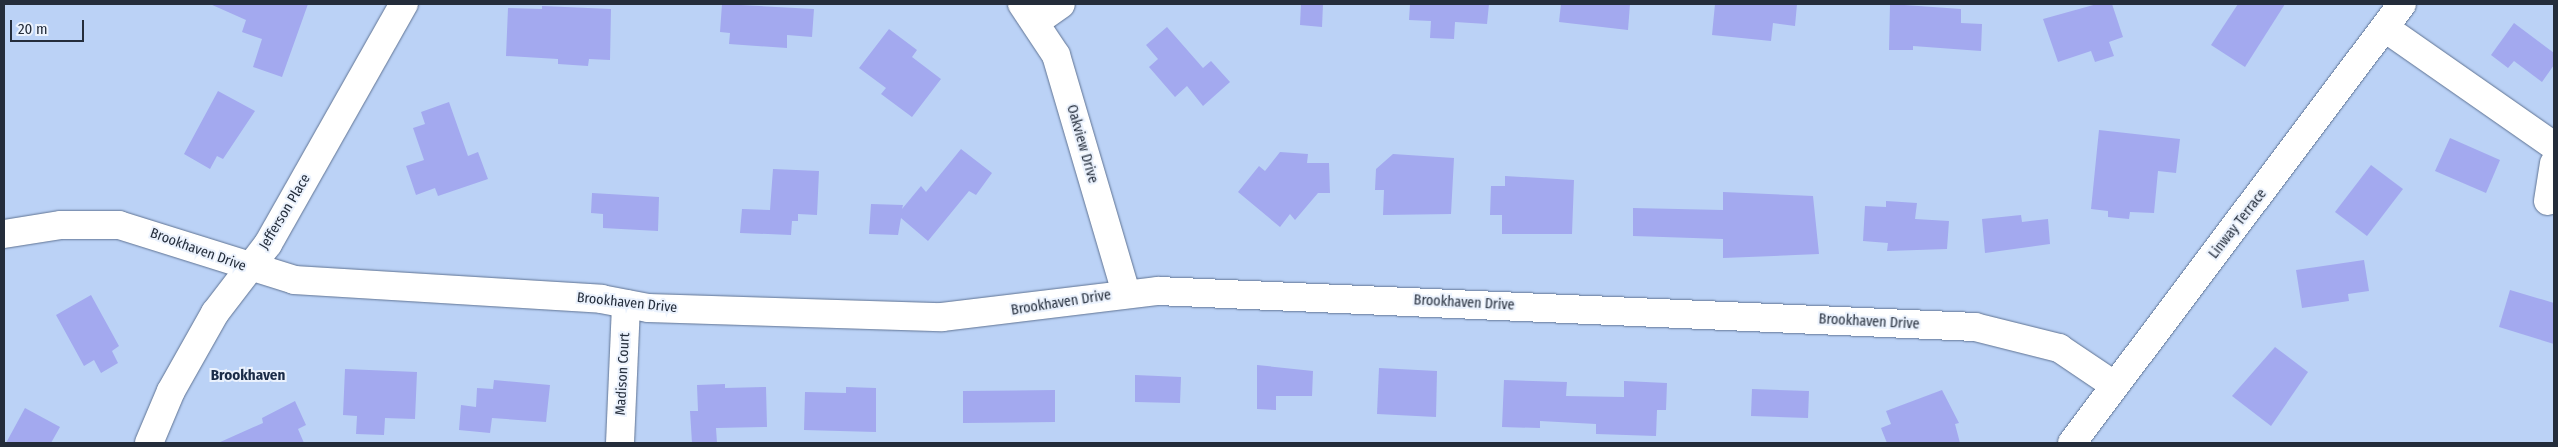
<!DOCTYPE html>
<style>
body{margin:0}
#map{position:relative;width:2558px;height:447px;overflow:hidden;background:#bbd2f6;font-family:"Fira Sans Condensed",sans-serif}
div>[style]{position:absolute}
.building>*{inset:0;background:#a3a9ef}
.roads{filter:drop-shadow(0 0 1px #5f7393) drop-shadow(0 0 1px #5f7393)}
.minor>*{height:28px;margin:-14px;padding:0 14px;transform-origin:14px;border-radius:14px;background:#fff}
span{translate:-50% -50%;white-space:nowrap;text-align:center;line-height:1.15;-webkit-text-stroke:4px #ebf2fd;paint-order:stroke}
.street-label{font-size:14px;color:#242d3b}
.neighbourhood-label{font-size:15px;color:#1b2c48;font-weight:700}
.frame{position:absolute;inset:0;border:5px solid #242d3b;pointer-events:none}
.scale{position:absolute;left:10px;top:20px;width:74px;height:22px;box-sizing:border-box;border:2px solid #242d3b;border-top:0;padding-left:6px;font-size:15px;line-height:18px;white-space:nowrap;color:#242d3b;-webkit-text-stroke:4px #ebf2fd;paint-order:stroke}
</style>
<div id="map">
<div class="building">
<i style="clip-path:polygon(210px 4px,308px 4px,282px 77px,253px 67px,262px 39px,242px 32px,246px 20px)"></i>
<i style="clip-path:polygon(722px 4px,814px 9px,812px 37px,787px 35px,787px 48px,729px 44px,730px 33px,720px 32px)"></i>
<i style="clip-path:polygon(1301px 4px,1323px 4px,1322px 27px,1300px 25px)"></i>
<i style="clip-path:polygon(1410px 4px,1489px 4px,1487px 24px,1455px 22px,1454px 39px,1430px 38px,1431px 21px,1409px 20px)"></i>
<i style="clip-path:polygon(1561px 4px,1630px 4px,1628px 30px,1559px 22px)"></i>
<i style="clip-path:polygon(1715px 4px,1797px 4px,1795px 26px,1773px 23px,1771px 41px,1712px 35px)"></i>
<i style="clip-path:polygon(1890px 4px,1961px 9px,1961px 23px,1982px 24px,1981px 51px,1913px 46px,1913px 50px,1889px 50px)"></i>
<i style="clip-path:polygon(2097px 4px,2112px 4px,2123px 37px,2109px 42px,2114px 56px,2095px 62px,2091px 51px,2058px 62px,2043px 19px)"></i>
<i style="clip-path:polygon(2238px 4px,2285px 4px,2245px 67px,2211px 45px)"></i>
<i style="clip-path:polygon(542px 6px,611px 9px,610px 60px,589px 59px,588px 66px,558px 64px,558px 59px,506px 56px,508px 8px,542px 9px)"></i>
<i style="clip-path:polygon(2514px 23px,2554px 53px,2554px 65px,2542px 82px,2514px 61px,2508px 68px,2491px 55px)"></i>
<i style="clip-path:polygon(1167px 27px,1203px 68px,1211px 61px,1230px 82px,1203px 106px,1187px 86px,1175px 97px,1149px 67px,1158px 59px,1146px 45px)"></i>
<i style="clip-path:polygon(889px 29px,917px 50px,912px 57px,941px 79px,912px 117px,881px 94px,886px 88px,859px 68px)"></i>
<i style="clip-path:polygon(218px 91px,255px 111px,223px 159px,217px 156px,210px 169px,184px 154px)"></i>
<i style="clip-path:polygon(449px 102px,468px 156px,478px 152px,488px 179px,438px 196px,435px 188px,416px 195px,406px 166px,424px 160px,413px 128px,425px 124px,421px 112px)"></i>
<i style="clip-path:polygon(2099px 130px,2180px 139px,2176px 173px,2158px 171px,2154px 213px,2130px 212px,2129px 219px,2108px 217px,2108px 211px,2091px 209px)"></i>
<i style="clip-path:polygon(2450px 138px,2500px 160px,2486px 193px,2435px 171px)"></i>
<i style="clip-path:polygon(961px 149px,992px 173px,976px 195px,969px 191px,928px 241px,901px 218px,898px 235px,869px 234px,871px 204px,903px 205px,902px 209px,921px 186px,926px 192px)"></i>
<i style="clip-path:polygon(1280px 152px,1308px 154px,1307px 163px,1329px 163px,1330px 193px,1318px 193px,1295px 220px,1290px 214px,1280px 227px,1238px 192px,1259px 166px,1265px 171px)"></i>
<i style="clip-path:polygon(1393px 154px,1454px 158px,1451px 214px,1383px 215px,1384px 190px,1375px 190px,1376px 169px)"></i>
<i style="clip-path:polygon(2371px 165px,2403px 189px,2367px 236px,2335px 212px)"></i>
<i style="clip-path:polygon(773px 169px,819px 171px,817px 215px,798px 214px,798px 221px,792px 221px,791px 235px,740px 233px,742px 209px,770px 210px)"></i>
<i style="clip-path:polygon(1505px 176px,1574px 180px,1572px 234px,1502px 234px,1502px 215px,1490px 215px,1491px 186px,1505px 186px)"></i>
<i style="clip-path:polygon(1723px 192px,1813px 196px,1819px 254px,1723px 258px,1723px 239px,1633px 236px,1633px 208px,1723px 210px)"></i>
<i style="clip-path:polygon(592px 193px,659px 197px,658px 231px,603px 228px,603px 214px,591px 213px)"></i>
<i style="clip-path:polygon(1886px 201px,1917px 203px,1915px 219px,1949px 221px,1947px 249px,1887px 251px,1888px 243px,1863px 241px,1865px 206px,1886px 207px)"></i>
<i style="clip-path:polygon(2021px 215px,2022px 222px,2048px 219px,2050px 244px,1985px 253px,1982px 219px)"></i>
<i style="clip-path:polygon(2364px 260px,2369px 291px,2348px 294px,2349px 301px,2302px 308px,2296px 270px)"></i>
<i style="clip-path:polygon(2510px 290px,2554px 303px,2554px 344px,2499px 327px)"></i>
<i style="clip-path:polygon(91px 295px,119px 346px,112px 351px,118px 363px,101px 373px,94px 360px,84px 366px,56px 315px)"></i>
<i style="clip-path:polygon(2275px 347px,2308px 372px,2271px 426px,2232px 396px)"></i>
<i style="clip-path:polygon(1257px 365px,1313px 371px,1312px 396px,1276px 396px,1276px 410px,1257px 409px)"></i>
<i style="clip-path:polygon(1379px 368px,1437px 371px,1436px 417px,1377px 414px)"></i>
<i style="clip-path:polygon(345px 369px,417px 372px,415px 419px,385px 418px,384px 435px,356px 434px,357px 416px,343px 415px)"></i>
<i style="clip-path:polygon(1135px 375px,1181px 377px,1180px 403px,1135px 402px)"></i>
<i style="clip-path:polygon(494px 380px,550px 385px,546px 422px,492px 418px,490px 433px,459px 430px,461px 405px,476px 407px,477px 388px,493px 389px)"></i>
<i style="clip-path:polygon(1504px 380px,1567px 382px,1566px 396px,1624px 397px,1624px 381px,1667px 383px,1666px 410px,1657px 410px,1656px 436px,1596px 434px,1596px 424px,1540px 421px,1540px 428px,1502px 427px)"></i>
<i style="clip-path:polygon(725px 384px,725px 388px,766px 387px,767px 427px,716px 428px,717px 443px,692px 443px,690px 411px,698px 411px,697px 385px)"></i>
<i style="clip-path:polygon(846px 387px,876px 388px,876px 432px,804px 430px,805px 392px,846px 393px)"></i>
<i style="clip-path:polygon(1752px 389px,1809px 391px,1808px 418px,1751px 416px)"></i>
<i style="clip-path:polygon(1055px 390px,1055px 422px,963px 423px,963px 391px)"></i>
<i style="clip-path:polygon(1942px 390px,1959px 423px,1955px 424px,1960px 443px,1887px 443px,1881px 428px,1891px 424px,1886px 411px)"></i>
<i style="clip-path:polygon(295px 401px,306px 425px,298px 429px,304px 443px,218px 443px,263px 423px,262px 418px)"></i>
<i style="clip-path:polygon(25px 408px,60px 427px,51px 443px,6px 443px)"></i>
</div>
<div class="roads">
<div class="minor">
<i style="left:1022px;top:4px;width:61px;rotate:56.3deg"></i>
<i style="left:1056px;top:55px;width:248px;rotate:73.6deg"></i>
<i style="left:1037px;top:21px;width:29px;rotate:-35deg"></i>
<i style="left:2385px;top:28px;width:206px;rotate:34.9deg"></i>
<i style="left:2548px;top:201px;width:38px;rotate:-81deg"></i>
<i style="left:4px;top:234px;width:58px;rotate:-9deg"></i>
<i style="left:61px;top:225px;width:58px"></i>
<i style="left:119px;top:225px;width:183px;rotate:17.4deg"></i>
<i style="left:294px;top:280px;width:308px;rotate:3.5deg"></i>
<i style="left:601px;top:299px;width:48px;rotate:10.8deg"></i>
<i style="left:648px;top:308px;width:294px;rotate:1.8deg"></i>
<i style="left:942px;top:317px;width:218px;rotate:-6.9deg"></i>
<i style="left:1158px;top:291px;width:818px;rotate:2.52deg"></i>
<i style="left:1975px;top:327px;width:87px;rotate:14deg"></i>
<i style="left:2059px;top:348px;width:66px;rotate:33.9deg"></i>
<i style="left:149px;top:443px;width:56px;rotate:-67.1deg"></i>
<i style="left:171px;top:391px;width:90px;rotate:-60.6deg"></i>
<i style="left:215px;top:313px;width:87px;rotate:-52.5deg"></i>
<i style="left:268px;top:244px;width:276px;rotate:-60.5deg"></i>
<i style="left:620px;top:443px;width:139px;rotate:-87.5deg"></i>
<i style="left:2072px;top:443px;width:549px;rotate:-53.07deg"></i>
</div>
</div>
<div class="street-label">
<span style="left:1082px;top:144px;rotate:74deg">Oakview Drive</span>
<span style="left:285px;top:212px;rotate:-59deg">Jefferson Place</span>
<span style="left:2238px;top:224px;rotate:-52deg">Linway Terrace</span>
<span style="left:198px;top:250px;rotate:20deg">Brookhaven Drive</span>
<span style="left:627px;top:303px;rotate:6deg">Brookhaven Drive</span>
<span style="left:1061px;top:303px;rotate:-9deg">Brookhaven Drive</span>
<span style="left:1464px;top:303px;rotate:3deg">Brookhaven Drive</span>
<span style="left:1869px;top:322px;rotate:3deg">Brookhaven Drive</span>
<span style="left:623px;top:374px;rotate:-87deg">Madison Court</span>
</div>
<div class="neighbourhood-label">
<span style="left:248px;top:376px">Brookhaven</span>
</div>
<div class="frame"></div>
<div class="scale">20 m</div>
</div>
